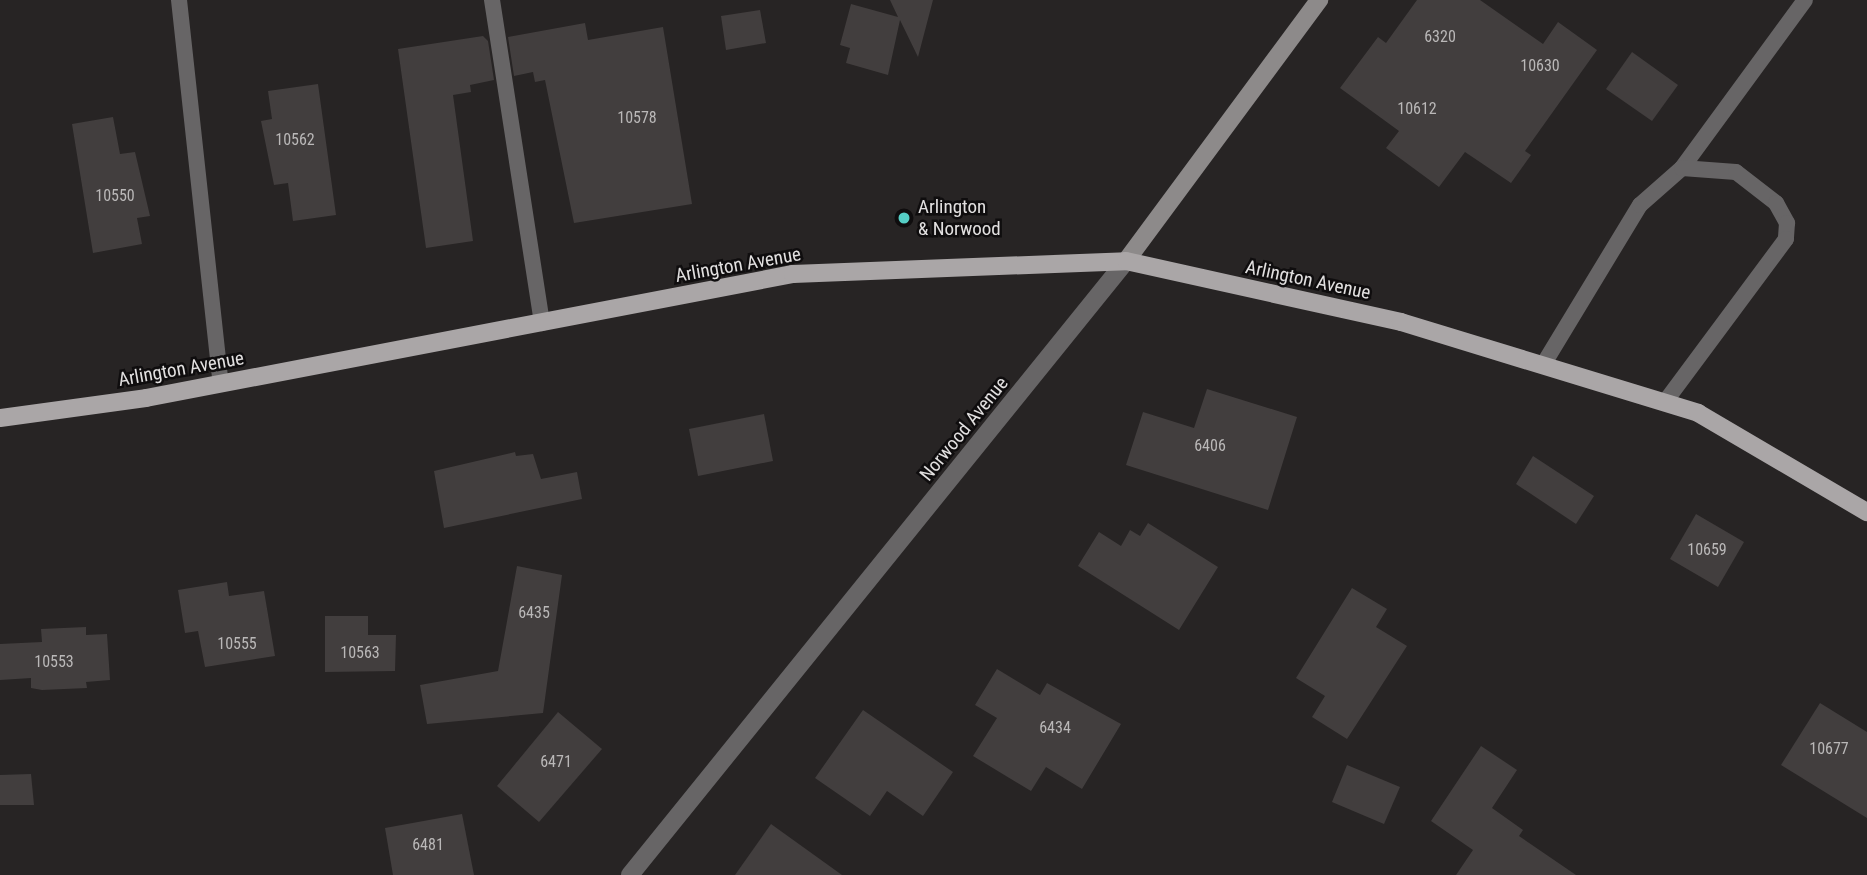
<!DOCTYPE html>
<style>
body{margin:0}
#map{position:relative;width:1867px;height:875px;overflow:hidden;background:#272424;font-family:"Roboto Condensed",sans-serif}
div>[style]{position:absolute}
.building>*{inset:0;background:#423e3e}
.lane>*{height:16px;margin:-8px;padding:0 8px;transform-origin:8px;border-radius:8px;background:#676566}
.street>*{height:18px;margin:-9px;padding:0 9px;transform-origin:9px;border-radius:9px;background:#676566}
.secondary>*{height:18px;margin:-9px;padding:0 9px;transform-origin:9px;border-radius:9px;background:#8d8a8a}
.primary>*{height:18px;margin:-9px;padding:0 9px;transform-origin:9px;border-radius:9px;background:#aaa6a7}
.dots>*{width:19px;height:19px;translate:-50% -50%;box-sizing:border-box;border:4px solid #0f0d0e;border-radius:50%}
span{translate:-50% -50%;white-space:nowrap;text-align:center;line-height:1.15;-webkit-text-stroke:5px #0f0d0e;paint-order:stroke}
.number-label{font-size:16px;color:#bab8b8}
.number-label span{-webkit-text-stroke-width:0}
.poi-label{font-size:19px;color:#e2e0e0}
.left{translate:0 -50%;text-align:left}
.street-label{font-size:19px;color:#e2e0e0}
</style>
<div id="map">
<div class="building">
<i style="clip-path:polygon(890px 0,933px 0,918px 57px,900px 20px,888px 75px,846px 63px,850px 48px,840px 45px,851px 4px,898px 17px)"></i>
<i style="clip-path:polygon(1417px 0,1480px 0,1543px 44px,1558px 22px,1597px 50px,1525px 151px,1531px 155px,1511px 183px,1465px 152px,1439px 187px,1386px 148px,1399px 131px,1340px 88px,1378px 37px,1386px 43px)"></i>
<i style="clip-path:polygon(760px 10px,766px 43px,726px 50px,721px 16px)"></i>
<i style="clip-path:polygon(585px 23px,588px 40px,663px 27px,692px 204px,574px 223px,545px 80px,535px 82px,533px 72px,514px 76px,508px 37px)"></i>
<i style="clip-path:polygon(483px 36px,488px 41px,494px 80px,470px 85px,471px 92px,453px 95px,473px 241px,426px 248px,398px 49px)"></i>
<i style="clip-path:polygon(1632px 52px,1678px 85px,1652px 121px,1606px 89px)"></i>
<i style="clip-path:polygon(318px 84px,336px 215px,293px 221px,288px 183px,274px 185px,261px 121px,272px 119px,268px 91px)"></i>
<i style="clip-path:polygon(113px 117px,120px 154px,135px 152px,150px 216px,137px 218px,142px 244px,93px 253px,72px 124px)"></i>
<i style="clip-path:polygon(1207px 389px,1297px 417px,1268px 510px,1126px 465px,1143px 412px,1194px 428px)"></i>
<i style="clip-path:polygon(764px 414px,773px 461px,698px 476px,689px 429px)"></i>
<i style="clip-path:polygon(515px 452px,516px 456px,533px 454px,541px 479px,577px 472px,582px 499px,444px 528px,434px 471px)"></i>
<i style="clip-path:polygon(1533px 456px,1594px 496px,1576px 524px,1516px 484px)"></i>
<i style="clip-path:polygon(1696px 514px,1744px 542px,1718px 587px,1670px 559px)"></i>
<i style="clip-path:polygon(1148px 523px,1218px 567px,1179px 630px,1078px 566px,1099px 532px,1121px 546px,1130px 530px,1140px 536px)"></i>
<i style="clip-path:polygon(517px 566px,562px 575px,543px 713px,427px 724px,420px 685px,498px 671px)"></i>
<i style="clip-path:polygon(227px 582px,229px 596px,264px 591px,275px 656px,205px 667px,198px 631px,185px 633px,178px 590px)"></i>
<i style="clip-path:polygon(1352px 588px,1387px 609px,1376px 627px,1407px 646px,1347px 739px,1312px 717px,1325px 696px,1296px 678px)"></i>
<i style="clip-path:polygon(325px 616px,368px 616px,368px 635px,396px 635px,395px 671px,325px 672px)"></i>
<i style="clip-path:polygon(86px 627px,86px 635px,107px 634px,110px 680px,86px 682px,87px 688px,42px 690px,31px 688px,31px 678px,0 680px,0 644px,42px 642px,41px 629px)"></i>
<i style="clip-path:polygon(997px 669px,1040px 695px,1047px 683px,1121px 724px,1082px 789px,1046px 767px,1031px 791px,973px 756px,997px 718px,975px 705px)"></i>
<i style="clip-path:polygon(1820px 703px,1867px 732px,1867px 818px,1781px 765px)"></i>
<i style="clip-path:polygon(863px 710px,953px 772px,923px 816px,887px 791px,870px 816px,815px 778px)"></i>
<i style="clip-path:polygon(558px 712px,602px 749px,539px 822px,497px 786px)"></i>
<i style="clip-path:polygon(1481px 746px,1517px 770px,1492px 808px,1523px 830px,1519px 836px,1576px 875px,1456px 875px,1473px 850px,1431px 821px)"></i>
<i style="clip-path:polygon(1347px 765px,1400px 787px,1384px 824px,1332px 802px)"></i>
<i style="clip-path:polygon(31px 774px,34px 805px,0 805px,0 775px)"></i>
<i style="clip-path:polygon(462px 814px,474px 875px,393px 875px,385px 828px)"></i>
<i style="clip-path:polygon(771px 824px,842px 875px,735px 875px)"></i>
</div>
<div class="lane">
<i style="left:179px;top:0;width:386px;rotate:83.8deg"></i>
<i style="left:492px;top:0;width:327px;rotate:81.2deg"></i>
<i style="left:1682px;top:168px;width:208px;rotate:-53.8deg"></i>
<i style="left:1543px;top:365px;width:187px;rotate:-58.8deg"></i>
<i style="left:1640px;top:205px;width:56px;rotate:-41.4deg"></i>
<i style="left:1682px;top:168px;width:54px;rotate:4.2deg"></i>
<i style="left:1736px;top:172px;width:51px;rotate:37.8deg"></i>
<i style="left:1776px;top:203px;width:23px;rotate:61deg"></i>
<i style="left:1787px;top:223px;width:16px;rotate:94deg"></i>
<i style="left:1786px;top:239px;width:203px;rotate:126.6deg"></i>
</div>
<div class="street">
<i style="left:630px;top:875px;width:789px;rotate:-51.07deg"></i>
</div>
<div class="secondary">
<i style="left:1126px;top:261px;width:325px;rotate:-53.5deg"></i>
</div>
<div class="primary">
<i style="left:0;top:418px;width:147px;rotate:-7.8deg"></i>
<i style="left:146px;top:398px;width:659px;rotate:-10.85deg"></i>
<i style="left:793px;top:274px;width:333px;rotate:-2.2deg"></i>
<i style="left:1126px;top:261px;width:282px;rotate:12.5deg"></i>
<i style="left:1401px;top:322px;width:311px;rotate:17deg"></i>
<i style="left:1698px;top:413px;width:196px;rotate:30.4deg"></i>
</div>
<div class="dots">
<i style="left:904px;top:218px;background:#55cec5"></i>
</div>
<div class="number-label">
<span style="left:1440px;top:37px">6320</span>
<span style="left:1540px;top:66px">10630</span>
<span style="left:1417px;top:109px">10612</span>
<span style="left:637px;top:118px">10578</span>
<span style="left:295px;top:140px">10562</span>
<span style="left:115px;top:196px">10550</span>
<span style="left:1210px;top:446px">6406</span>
<span style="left:1707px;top:550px">10659</span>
<span style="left:534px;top:613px">6435</span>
<span style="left:237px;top:644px">10555</span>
<span style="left:360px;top:653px">10563</span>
<span style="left:54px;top:662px">10553</span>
<span style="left:1055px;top:728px">6434</span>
<span style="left:1829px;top:749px">10677</span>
<span style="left:556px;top:762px">6471</span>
<span style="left:428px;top:845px">6481</span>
</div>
<div class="poi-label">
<span class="left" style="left:918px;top:218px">Arlington<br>&amp; Norwood</span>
</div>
<div class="street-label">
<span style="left:738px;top:265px;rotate:-10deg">Arlington Avenue</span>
<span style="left:1308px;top:280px;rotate:12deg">Arlington Avenue</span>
<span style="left:181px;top:369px;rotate:-10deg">Arlington Avenue</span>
<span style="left:964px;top:429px;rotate:-51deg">Norwood Avenue</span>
</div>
</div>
